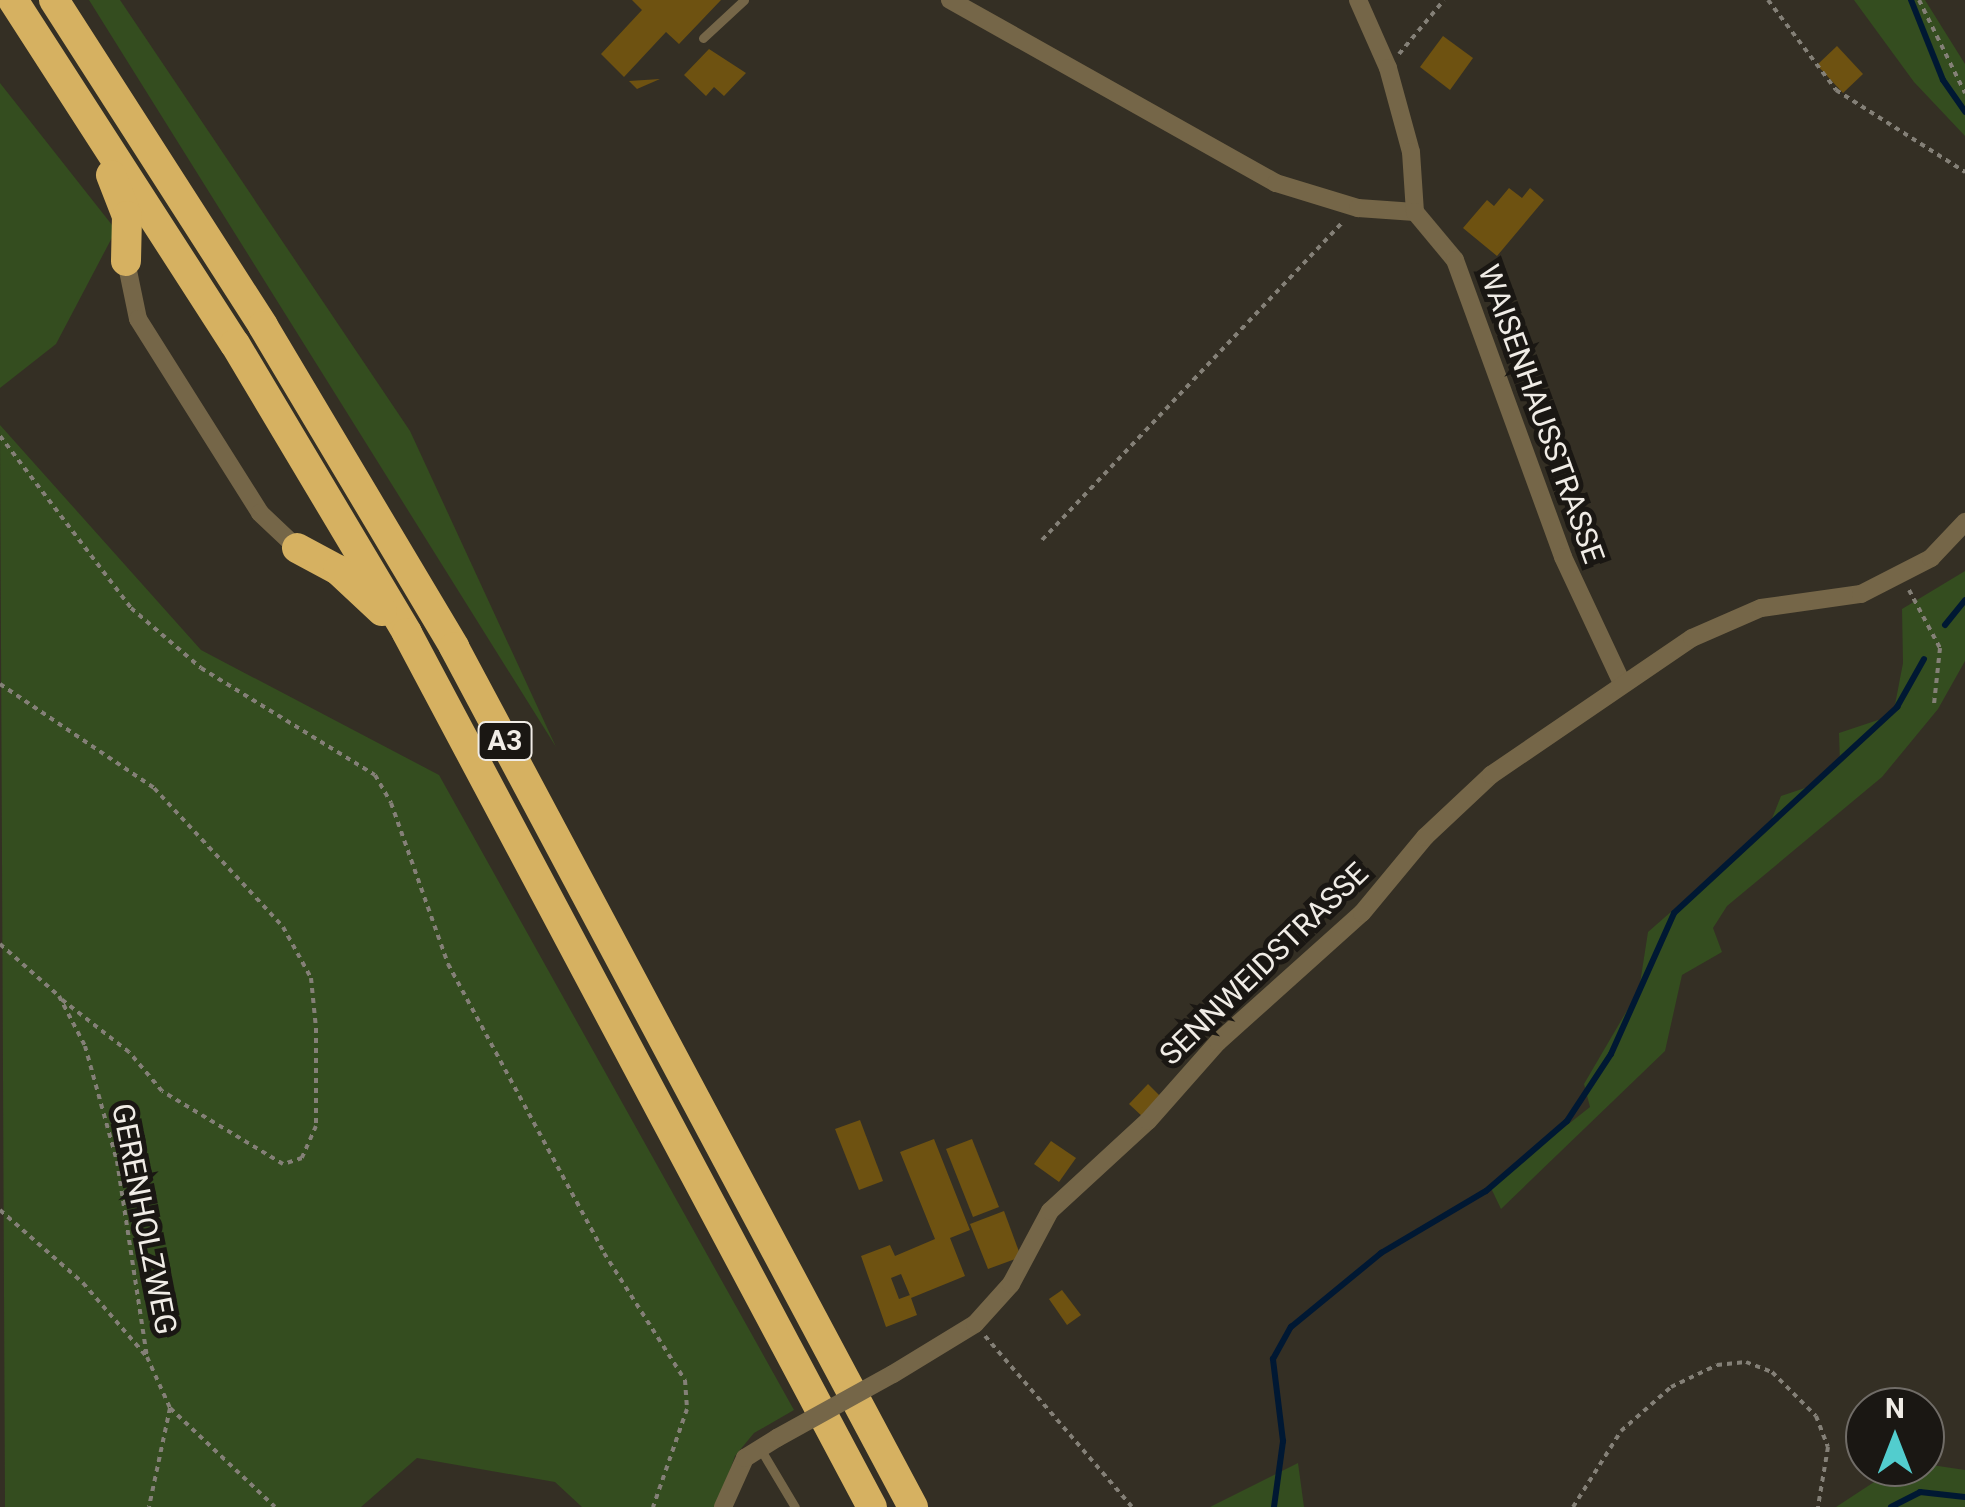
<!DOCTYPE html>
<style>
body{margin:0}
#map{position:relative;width:1965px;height:1507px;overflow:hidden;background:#342f24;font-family:Roboto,sans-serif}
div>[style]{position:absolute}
.green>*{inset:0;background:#344d1f}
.stream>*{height:6px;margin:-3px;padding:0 3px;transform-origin:3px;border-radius:3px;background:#001833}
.building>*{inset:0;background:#6e5211}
.path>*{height:4px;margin-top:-2px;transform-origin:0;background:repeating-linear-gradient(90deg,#848077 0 5px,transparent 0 10px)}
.lane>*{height:9px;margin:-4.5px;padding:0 4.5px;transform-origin:4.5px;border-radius:4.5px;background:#756648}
.street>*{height:18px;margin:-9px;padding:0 9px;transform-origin:9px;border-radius:9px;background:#756648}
.highway>*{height:30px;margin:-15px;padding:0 15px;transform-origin:15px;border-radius:15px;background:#d6b161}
.street-bridge>*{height:18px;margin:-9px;padding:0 9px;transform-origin:9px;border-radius:9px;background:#756648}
span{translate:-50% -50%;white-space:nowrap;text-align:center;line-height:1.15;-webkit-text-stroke:10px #1a1713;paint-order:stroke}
.shield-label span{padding:2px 8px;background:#1a1713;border:2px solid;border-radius:8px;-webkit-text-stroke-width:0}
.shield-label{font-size:28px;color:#f0ece6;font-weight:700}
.street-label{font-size:30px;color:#f0ece6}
.north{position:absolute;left:1845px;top:1387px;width:100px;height:100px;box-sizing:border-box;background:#1a1713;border:2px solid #706c67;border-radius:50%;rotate:0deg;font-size:28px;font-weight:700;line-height:40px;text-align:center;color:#f0ece6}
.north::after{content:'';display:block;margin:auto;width:35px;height:45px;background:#52cdce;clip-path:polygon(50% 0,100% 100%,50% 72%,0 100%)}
</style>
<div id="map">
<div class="green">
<i style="clip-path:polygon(89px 0,120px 0,410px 431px,556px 747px)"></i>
<i style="clip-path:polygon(1854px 0,1925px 0,1965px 64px,1965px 136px,1914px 82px)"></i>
<i style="clip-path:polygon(0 83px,116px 230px,56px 344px,0 388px)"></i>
<i style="clip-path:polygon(0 425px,201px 650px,439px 775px,794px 1410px,754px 1433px,735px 1456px,717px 1507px,582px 1507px,555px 1482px,417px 1458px,361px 1507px,5px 1507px)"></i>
<i style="clip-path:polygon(1965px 571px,1965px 661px,1938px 709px,1882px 777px,1727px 906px,1713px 928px,1722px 952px,1682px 975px,1665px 1051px,1501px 1209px,1490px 1186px,1590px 1107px,1584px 1084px,1639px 990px,1648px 932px,1769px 826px,1781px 796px,1814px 785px,1840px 763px,1839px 733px,1893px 715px,1903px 663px,1902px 609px)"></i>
<i style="clip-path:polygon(1298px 1463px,1304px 1507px,1210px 1507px)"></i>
<i style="clip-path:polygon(1925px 1464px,1965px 1470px,1965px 1507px,1836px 1507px,1897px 1467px)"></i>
</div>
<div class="stream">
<i style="left:1911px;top:0;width:86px;rotate:68.2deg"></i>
<i style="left:1943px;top:80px;width:39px;rotate:55deg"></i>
<i style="left:1945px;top:625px;width:32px;rotate:-51deg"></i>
<i style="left:1274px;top:1507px;width:67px;rotate:-82.2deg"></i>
<i style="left:1283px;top:1441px;width:83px;rotate:-97deg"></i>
<i style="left:1273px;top:1359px;width:37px;rotate:-61deg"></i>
<i style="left:1291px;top:1327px;width:117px;rotate:-39.4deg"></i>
<i style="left:1381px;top:1253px;width:122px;rotate:-30.6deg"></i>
<i style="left:1486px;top:1191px;width:107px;rotate:-40.8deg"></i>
<i style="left:1567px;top:1121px;width:80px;rotate:-56.7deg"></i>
<i style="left:1611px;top:1054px;width:154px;rotate:-65.9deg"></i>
<i style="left:1674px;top:913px;width:304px;rotate:-42.7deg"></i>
<i style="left:1897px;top:707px;width:55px;rotate:-60.6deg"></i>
<i style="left:1891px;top:1507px;width:33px;rotate:-27deg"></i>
<i style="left:1920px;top:1492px;width:45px;rotate:6.3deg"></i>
</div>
<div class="building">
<i style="clip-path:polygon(632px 0,721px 0,679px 44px,666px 32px,624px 77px,601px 54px,642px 10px)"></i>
<i style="clip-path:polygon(1443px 36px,1473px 58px,1450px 90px,1420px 67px)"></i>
<i style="clip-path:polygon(1837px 46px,1863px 74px,1843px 93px,1817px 65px)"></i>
<i style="clip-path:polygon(709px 49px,746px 73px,724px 96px,714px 87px,706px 96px,684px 75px)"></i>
<i style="clip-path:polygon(660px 79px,637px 89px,629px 81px)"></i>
<i style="clip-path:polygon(1509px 188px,1522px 198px,1530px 188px,1544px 200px,1497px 256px,1463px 228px,1487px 200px,1494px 206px)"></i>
<i style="clip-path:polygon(1148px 1084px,1163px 1099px,1144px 1118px,1129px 1104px)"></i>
<i style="clip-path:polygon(860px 1120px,883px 1181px,859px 1190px,835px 1129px)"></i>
<i style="clip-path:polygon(934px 1139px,970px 1230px,950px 1238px,965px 1276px,911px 1298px,901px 1274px,891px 1278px,899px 1299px,910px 1295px,917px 1315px,886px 1327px,861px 1256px,890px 1245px,895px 1256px,935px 1239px,900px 1152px)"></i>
<i style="clip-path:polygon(972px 1139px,999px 1207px,973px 1217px,946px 1149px)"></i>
<i style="clip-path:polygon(1051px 1141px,1076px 1158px,1059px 1182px,1034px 1164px)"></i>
<i style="clip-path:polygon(1004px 1211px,1021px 1257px,988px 1269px,970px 1224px)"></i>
<i style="clip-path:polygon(1062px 1290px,1081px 1315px,1067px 1325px,1049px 1299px)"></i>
</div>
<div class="path">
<i style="left:1768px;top:0;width:113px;rotate:52.9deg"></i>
<i style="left:1836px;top:90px;width:153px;rotate:32.4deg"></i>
<i style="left:1919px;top:0;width:104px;rotate:63.7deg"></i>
<i style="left:1399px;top:54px;width:70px;rotate:-50.2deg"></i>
<i style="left:0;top:436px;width:216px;rotate:52.7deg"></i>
<i style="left:131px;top:608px;width:92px;rotate:40.6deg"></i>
<i style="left:201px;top:668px;width:204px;rotate:31.6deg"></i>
<i style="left:375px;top:775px;width:32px;rotate:60deg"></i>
<i style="left:391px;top:803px;width:171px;rotate:70.5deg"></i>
<i style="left:448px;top:964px;width:328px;rotate:61.6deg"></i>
<i style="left:604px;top:1253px;width:151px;rotate:57.5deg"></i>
<i style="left:685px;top:1380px;width:29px;rotate:86deg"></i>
<i style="left:687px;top:1409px;width:104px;rotate:109.1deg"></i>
<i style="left:1042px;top:540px;width:439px;rotate:-46.6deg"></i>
<i style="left:1909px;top:590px;width:66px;rotate:61.9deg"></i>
<i style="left:1940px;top:648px;width:56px;rotate:96.1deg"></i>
<i style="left:0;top:684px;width:186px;rotate:34deg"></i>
<i style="left:154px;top:788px;width:190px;rotate:47.1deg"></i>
<i style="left:283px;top:927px;width:58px;rotate:61.2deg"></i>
<i style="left:311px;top:978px;width:50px;rotate:84.3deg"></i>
<i style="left:316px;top:1028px;width:98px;rotate:90deg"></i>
<i style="left:316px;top:1126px;width:35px;rotate:114deg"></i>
<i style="left:302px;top:1158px;width:20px;rotate:162deg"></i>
<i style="left:283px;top:1164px;width:141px;rotate:-148.9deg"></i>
<i style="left:162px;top:1091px;width:51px;rotate:-130.2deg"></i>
<i style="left:129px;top:1052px;width:88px;rotate:-142deg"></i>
<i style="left:0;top:944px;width:79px;rotate:41.4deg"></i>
<i style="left:59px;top:996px;width:56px;rotate:62.5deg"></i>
<i style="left:85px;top:1046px;width:119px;rotate:74.5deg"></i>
<i style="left:117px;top:1161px;width:198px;rotate:81.3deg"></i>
<i style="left:0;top:1210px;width:111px;rotate:41.3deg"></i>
<i style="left:83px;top:1283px;width:98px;rotate:49.1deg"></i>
<i style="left:147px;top:1357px;width:56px;rotate:65.7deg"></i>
<i style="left:170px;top:1408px;width:101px;rotate:102deg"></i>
<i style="left:985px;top:1336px;width:225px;rotate:49.3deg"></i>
<i style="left:170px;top:1408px;width:144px;rotate:43.3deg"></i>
<i style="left:1573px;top:1507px;width:90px;rotate:-57.7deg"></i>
<i style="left:1621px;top:1431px;width:67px;rotate:-41.3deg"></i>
<i style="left:1671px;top:1387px;width:51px;rotate:-25.6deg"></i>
<i style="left:1717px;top:1365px;width:29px;rotate:-6deg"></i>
<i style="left:1746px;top:1362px;width:28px;rotate:21deg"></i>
<i style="left:1772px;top:1372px;width:62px;rotate:45deg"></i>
<i style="left:1816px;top:1416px;width:33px;rotate:69deg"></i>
<i style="left:1828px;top:1447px;width:61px;rotate:99.5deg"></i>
</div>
<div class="lane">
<i style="left:703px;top:38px;width:56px;rotate:-42.8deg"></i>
<i style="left:761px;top:1450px;width:66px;rotate:59.2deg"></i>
</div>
<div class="street">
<i style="left:950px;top:0;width:374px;rotate:29.3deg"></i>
<i style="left:1276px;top:183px;width:86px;rotate:17deg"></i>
<i style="left:1358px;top:208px;width:57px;rotate:4deg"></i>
<i style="left:1358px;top:0;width:74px;rotate:66.2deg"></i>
<i style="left:1388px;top:68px;width:87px;rotate:74.7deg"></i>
<i style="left:1411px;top:152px;width:60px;rotate:86.2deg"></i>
<i style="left:1415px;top:212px;width:62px;rotate:50.2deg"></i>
<i style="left:1455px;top:260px;width:316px;rotate:70deg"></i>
<i style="left:1563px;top:557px;width:137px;rotate:64.9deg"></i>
<i style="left:126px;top:261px;width:59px;rotate:78.3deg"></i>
<i style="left:138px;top:319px;width:229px;rotate:57.8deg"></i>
<i style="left:260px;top:513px;width:51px;rotate:43.4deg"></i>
<i style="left:893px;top:1374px;width:96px;rotate:-31.4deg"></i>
<i style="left:975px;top:1324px;width:54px;rotate:-48deg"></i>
<i style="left:1011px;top:1284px;width:83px;rotate:-61.9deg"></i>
<i style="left:1050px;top:1211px;width:133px;rotate:-42.6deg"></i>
<i style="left:1148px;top:1121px;width:106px;rotate:-48.5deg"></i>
<i style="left:1218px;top:1042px;width:193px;rotate:-41.9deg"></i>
<i style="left:1362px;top:913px;width:99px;rotate:-50.3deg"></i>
<i style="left:1425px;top:837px;width:91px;rotate:-43.2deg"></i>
<i style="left:1491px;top:775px;width:243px;rotate:-34.3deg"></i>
<i style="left:1692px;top:638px;width:75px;rotate:-23.5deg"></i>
<i style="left:1761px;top:608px;width:101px;rotate:-8deg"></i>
<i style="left:1861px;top:594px;width:79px;rotate:-27.2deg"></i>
<i style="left:1931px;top:558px;width:50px;rotate:-46.6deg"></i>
<i style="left:723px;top:1507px;width:54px;rotate:-65.8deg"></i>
<i style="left:745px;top:1458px;width:38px;rotate:-32deg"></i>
</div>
<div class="highway">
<i style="left:13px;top:0;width:409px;rotate:57.2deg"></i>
<i style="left:235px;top:344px;width:336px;rotate:59.2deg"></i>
<i style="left:407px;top:633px;width:990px;rotate:61.99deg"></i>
<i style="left:54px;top:0;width:387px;rotate:57.3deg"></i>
<i style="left:263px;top:326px;width:374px;rotate:59.2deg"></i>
<i style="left:454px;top:647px;width:975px;rotate:61.91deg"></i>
<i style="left:111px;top:175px;width:44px;rotate:68.7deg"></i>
<i style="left:127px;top:216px;width:45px;rotate:91.3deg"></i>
<i style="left:297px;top:548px;width:47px;rotate:28.2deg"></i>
<i style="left:338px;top:570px;width:60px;rotate:43deg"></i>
</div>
<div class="street-bridge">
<i style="left:777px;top:1438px;width:132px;rotate:-28.9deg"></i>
</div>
<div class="shield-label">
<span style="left:505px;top:741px">A3</span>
</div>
<div class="street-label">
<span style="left:1541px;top:414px;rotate:70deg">WAISENHAUSSTRASSE</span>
<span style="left:1264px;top:964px;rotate:-44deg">SENNWEIDSTRASSE</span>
<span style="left:144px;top:1219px;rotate:79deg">GERENHOLZWEG</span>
</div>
<div class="north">N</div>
</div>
